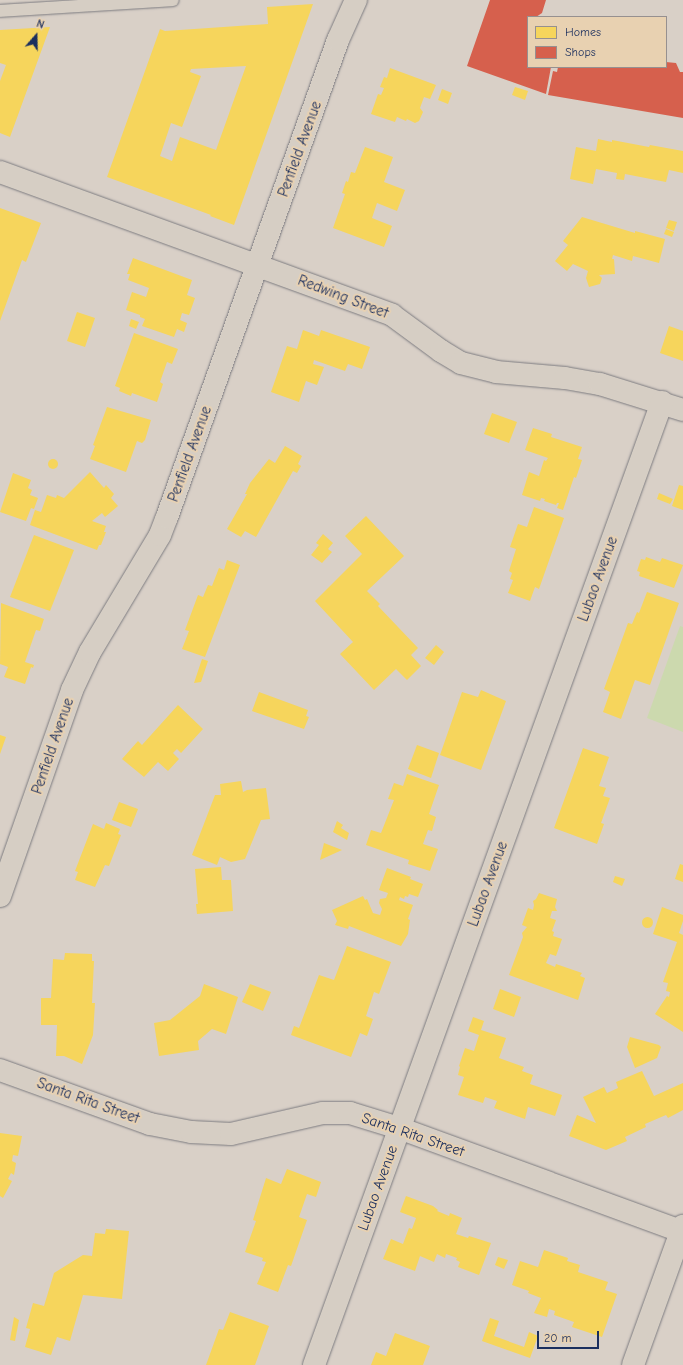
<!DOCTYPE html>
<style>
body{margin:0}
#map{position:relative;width:683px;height:1365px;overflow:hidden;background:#d9d0c7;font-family:"Comic Neue",sans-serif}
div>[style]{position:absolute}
.green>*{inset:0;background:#ccd9ae}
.homes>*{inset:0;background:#f6d55c}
.round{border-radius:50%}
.shops>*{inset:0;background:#d6604d}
.roads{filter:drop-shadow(0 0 1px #7d7c81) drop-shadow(0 0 1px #7d7c81)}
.lane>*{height:12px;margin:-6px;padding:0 6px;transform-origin:6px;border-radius:6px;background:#d6cec4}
.street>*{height:22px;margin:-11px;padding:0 11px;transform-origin:11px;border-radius:11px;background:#d6cec4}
span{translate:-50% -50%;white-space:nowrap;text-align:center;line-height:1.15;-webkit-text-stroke:4px #e8d1b1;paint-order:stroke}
.street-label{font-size:15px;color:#1b2f5e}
.legend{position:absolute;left:527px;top:16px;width:140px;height:52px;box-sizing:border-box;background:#e8d1b1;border:1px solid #969090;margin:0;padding:5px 7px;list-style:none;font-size:12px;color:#1b2f5e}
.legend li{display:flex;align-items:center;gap:8px;height:20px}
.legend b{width:20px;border:1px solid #969090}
.north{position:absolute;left:16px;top:16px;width:40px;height:40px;-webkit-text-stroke:3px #e8d1b1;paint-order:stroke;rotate:20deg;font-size:11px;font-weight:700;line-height:16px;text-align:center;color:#1b2f5e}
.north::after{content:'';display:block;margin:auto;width:14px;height:18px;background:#1b2f5e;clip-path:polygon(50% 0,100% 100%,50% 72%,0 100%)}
.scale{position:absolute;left:537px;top:1331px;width:62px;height:18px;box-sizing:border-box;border:2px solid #1b2f5e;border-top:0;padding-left:5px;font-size:12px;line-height:14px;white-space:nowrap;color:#1b2f5e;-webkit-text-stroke:3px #e8d1b1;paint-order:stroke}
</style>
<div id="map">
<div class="green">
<i style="clip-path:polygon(680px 626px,683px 627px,683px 732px,647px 718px)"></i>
</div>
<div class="homes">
<i style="clip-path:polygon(evenodd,313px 4px,234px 225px,210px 216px,211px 215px,107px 177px,160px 29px,165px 31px,268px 24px,267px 7px,313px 4px,246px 66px,216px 150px,180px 137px,172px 161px,160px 156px,171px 123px,182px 127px,201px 76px,190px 72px,191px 69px,246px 66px)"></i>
<i style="clip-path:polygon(50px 27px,10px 137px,0 133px,0 81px,6px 65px,0 63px,0 30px)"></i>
<i style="clip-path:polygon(390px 68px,436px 85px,430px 99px,424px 97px,420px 108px,423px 112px,419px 121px,415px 123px,407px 119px,406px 121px,397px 117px,395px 122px,371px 114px,378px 94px,381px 95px,384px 88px,380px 87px,384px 77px,387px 78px)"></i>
<i style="clip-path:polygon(515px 87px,528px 91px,525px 100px,512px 95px)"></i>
<i style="clip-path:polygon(442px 89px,452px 93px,448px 104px,438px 100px)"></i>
<i style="clip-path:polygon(598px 139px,612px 142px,612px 140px,649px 147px,650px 145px,683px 151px,683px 173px,669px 170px,666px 182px,625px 174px,624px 180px,616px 179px,617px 173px,596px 169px,593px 184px,570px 179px,576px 147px,596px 151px)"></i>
<i style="clip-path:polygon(365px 147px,393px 157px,384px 182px,405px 190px,397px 211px,377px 203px,372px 218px,392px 226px,384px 247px,333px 228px,345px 194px,342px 193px,346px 181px,348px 182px,351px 172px,355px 173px)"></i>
<i style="clip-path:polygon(0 208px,41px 223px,26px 262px,22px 260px,0 321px)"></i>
<i style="clip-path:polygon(582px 217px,635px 233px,635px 231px,665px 239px,659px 263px,633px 256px,632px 261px,613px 255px,612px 259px,614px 259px,615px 274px,599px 275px,602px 278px,600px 284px,589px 287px,586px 278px,588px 271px,573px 264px,567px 271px,555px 261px,568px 245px,563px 241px)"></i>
<i style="clip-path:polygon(669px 220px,677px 222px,674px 231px,666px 228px)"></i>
<i style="clip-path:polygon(666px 229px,674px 232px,672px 237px,664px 234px)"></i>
<i style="clip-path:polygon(133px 258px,192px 280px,187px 295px,195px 298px,189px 315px,182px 313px,180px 320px,187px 323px,184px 332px,177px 329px,174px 337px,142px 326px,145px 319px,140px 317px,140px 315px,126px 310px,132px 292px,146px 297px,149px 288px,128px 280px,130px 274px,127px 274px)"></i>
<i style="clip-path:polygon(77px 312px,95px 318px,85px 347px,67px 341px)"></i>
<i style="clip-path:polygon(131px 319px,139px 322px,136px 329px,129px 326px)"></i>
<i style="clip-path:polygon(669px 326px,683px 331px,683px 361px,660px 353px)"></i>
<i style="clip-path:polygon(303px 330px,319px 336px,321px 330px,370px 347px,362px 369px,348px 364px,345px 371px,314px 360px,313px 364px,324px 367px,317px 385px,306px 381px,299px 402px,271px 392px,287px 346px,297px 349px)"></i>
<i style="clip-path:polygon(134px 333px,178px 349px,172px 364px,167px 362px,160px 382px,163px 384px,157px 402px,132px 393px,131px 396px,119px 391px,120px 388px,115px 386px)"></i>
<i style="clip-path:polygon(107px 407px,151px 420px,145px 440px,142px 443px,137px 441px,126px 472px,90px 459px,95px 446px,93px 445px)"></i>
<i style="clip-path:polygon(492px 413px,517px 422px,509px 443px,484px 434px)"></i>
<i style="clip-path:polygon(533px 428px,552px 434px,551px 437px,582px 447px,578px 459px,582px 460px,576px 478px,574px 477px,563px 510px,557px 508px,559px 503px,557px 503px,556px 505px,544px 501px,545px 499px,541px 498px,540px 501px,522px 495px,529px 472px,539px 476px,544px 460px,546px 461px,548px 458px,525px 450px)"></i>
<i style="clip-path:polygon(285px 446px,302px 456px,298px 464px,301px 466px,297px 473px,293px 471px,256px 537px,245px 531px,241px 537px,227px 529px,247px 494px,245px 494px,250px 483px,269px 459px,275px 463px)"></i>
<i class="round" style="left:48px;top:459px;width:10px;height:10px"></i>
<i style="clip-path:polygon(90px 472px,104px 488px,106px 485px,114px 494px,111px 498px,118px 506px,105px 517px,102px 513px,92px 521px,106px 526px,104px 532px,106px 532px,101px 545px,99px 545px,97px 550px,30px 525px,35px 510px,41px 512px,47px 495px,56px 498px,57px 495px,64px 498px)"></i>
<i style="clip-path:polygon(13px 473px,31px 480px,28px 488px,32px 490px,30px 495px,38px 498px,34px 509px,31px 508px,26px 521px,0 512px)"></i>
<i style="clip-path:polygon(679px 485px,683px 486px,683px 510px,672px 506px)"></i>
<i style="clip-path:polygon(659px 493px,673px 499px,670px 504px,657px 499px)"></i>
<i style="clip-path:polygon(534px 507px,564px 518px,539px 589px,535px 587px,530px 601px,508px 593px,513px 580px,510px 579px,512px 573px,509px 571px,516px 549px,510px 547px,518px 524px,527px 527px)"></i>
<i style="clip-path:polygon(366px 516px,404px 556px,367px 591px,380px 604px,378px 606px,418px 648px,411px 655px,421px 666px,407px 680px,396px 669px,374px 690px,340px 654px,353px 642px,315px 601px,362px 554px,345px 536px)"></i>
<i style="clip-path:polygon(323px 534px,333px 543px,328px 549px,332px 552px,322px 563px,311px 555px,319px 545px,316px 543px)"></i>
<i style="clip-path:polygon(34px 535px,74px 550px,50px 611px,10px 597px)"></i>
<i style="clip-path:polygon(646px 557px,660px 562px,662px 558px,683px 565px,674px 588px,639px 576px,640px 572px,637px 571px,641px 559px,645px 560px)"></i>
<i style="clip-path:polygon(227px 560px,240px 565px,205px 657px,182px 649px,189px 631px,185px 630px,198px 595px,203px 597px,208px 585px,212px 586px,219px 568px,224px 570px)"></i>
<i style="clip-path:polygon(647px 592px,679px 603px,650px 685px,635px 680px,621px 719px,603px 712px,610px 692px,604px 689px,628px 623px,632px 624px,637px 612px,639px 613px)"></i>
<i style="clip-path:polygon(1px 603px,44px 619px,40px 631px,36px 630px,25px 662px,34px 665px,33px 668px,31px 667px,25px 684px,4px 677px,8px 667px,0 664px)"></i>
<i style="clip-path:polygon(436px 645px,444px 652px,434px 665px,425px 658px)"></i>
<i style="clip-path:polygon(202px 659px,208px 661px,201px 682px,194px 683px)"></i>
<i style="clip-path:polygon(481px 690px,506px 701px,481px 770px,440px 755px,462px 692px,478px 697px)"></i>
<i style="clip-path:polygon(259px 692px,308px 710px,306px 716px,309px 717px,304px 729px,252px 711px)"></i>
<i style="clip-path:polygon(178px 705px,203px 729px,181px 753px,177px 749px,173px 753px,179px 759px,168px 771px,158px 762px,144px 777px,122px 759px,138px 741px,142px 745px)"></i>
<i style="clip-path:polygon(0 735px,6px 737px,0 754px)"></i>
<i style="clip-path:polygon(417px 745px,439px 753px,431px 778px,408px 769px)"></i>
<i style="clip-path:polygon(583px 748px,609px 757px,599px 786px,606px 788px,603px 796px,610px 798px,601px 823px,604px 824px,597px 844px,554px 828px)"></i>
<i style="clip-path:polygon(407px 774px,439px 785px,429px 814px,436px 817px,432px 831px,428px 830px,423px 844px,438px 849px,430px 871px,408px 864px,409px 860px,366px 845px,371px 830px,381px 833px,394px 800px,388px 799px,394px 783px,403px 786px)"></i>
<i style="clip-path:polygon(241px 781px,243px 792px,247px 790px,266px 788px,270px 819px,261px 820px,245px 859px,231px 862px,220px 857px,217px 865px,192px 855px,215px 795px,221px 795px,220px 784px)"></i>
<i style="clip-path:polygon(119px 802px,138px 809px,131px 827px,112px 820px)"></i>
<i style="clip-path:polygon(337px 821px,343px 825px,341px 828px,349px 833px,347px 840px,333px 832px)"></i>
<i style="clip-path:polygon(106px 823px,120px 829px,118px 834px,121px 835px,109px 866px,105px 865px,95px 887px,75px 880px,78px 872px,75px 871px,93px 824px,104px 829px)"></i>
<i style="clip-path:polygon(324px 843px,342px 850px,320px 860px)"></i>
<i style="clip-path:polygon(680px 864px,683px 865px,683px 882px,675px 879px)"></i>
<i style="clip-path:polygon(221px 867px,222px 880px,231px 880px,233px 911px,197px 914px,196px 904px,198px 904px,195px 869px)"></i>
<i style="clip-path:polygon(387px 868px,411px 877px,410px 879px,423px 884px,418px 897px,409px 894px,408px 897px,405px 896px,404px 899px,400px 897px,399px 900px,413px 905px,408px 919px,410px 920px,408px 934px,401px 946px,349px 926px,348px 929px,335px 925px,337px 921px,332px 910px,363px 896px,365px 900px,367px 899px,373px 913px,380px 915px,382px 909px,379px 903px,380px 899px,386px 898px,388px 893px,379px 890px)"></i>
<i style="clip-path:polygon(615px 876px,625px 879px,622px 886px,613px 882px)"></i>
<i style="clip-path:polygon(539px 893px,557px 899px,555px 907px,557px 911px,552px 911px,550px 918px,556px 920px,552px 931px,554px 932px,553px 936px,562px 939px,556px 956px,550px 954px,546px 963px,555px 967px,556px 964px,582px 973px,580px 976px,585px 978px,578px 1000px,509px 975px,523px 937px,522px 933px,527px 927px,522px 925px,528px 908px,533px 910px,534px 905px,533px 901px,536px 899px)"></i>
<i style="clip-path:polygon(662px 907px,683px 915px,683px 921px,679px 933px,683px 935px,683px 1032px,655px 1014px,667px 996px,669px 997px,670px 992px,666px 991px,668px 983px,663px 982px,677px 942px,653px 934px)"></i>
<i class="round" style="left:641.5px;top:916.5px;width:11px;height:11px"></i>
<i style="clip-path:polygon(347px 946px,391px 962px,379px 994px,374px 992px,366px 1016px,373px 1019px,367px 1036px,360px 1033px,351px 1057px,291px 1035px,294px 1026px,299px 1028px,319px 975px,334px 980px)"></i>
<i style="clip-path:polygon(65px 953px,92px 954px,92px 961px,94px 961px,92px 1003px,95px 1003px,93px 1035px,82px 1064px,64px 1056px,56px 1056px,57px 1025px,41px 1025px,41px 998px,51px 998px,53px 959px,64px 960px)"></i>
<i style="clip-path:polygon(204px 984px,238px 997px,226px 1034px,212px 1029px,198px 1041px,199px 1050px,159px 1056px,154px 1023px,170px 1020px,200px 996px)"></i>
<i style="clip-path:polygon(250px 984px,271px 992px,263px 1011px,242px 1002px)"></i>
<i style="clip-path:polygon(500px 989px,521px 997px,514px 1017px,493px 1009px)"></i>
<i style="clip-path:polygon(473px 1017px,484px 1021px,481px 1030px,506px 1038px,499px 1058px,524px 1067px,522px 1071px,533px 1075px,530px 1084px,562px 1095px,555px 1116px,528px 1107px,525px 1119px,494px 1108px,497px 1101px,485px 1097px,483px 1103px,458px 1095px,464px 1077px,458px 1075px,460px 1067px,459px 1066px,465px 1048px,474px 1051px,479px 1035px,468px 1031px)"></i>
<i style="clip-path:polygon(630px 1037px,659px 1045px,661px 1047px,657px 1058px,635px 1068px,627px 1047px)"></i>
<i style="clip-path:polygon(642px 1071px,654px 1096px,683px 1083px,683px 1110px,668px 1118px,666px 1115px,645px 1124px,646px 1127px,625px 1137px,627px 1141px,606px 1150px,569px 1136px,577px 1115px,596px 1123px,583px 1097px,604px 1087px,607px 1093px,618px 1088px,616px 1082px)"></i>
<i style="clip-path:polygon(0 1133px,22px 1136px,18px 1156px,13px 1155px,12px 1161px,16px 1163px,14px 1175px,11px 1173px,8px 1179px,12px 1181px,3px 1198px,0 1196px)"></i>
<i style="clip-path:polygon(287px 1169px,321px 1182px,316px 1197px,307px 1194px,299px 1217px,307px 1220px,291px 1266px,288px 1265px,278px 1292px,257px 1284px,266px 1262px,262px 1261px,263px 1258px,245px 1252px,256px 1221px,253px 1220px,266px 1178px,281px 1184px)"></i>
<i style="clip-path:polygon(406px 1196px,433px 1206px,438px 1210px,437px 1211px,449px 1216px,450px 1213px,462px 1218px,456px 1234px,468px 1238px,469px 1236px,491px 1243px,479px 1275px,458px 1267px,460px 1262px,456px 1260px,457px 1258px,446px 1254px,445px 1258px,437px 1254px,434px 1262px,420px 1256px,415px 1271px,383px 1259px,391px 1239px,403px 1244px,409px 1228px,412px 1229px,416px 1218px,400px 1212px)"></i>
<i style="clip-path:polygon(106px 1229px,129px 1231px,122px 1299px,83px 1295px,70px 1341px,57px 1337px,51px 1355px,25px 1347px,30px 1329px,26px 1328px,33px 1303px,44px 1306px,54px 1273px,83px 1255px,92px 1256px,95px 1233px,105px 1234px)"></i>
<i style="clip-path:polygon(544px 1250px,568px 1258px,567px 1261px,580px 1265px,578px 1272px,608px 1282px,605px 1290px,617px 1294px,602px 1337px,572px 1327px,574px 1322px,554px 1315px,555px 1311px,549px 1309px,547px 1317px,534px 1313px,541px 1298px,528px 1293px,529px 1291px,512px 1285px,520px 1261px,538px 1267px)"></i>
<i style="clip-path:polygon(498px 1257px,508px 1260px,504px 1269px,495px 1265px)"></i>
<i style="clip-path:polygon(230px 1312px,269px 1326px,255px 1365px,206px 1365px,219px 1329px,223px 1330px)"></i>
<i style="clip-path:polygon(14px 1317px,19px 1320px,15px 1341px,10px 1340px)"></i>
<i style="clip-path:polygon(490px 1318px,499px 1321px,494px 1336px,524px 1347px,529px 1332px,538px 1336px,530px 1358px,482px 1341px)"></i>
<i style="clip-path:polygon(395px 1333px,430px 1346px,423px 1365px,371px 1365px,376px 1352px,386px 1356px)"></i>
</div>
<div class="shops">
<i style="clip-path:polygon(490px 0,546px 0,542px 13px,536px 17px,528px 17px,528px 67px,551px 67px,546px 94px,467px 66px)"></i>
<i style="clip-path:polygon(666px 62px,676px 63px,680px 72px,683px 72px,683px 118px,548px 95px,553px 71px,557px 72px,558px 67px,666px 67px)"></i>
</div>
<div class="roads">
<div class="lane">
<i style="left:0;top:11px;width:173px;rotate:-3.6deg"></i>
</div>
<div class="street">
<i style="left:0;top:172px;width:417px;rotate:20deg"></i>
<i style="left:392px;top:315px;width:61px;rotate:36.3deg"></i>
<i style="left:441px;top:351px;width:23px;rotate:31deg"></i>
<i style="left:461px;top:363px;width:36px;rotate:14deg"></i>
<i style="left:496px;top:372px;width:69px;rotate:5deg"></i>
<i style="left:565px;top:378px;width:36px;rotate:10deg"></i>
<i style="left:600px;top:384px;width:87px;rotate:17.4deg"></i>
<i style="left:0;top:896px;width:218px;rotate:-70.7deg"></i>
<i style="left:72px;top:690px;width:42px;rotate:-64.7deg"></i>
<i style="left:90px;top:652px;width:136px;rotate:-59.1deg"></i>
<i style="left:160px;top:535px;width:19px;rotate:-69deg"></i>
<i style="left:167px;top:517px;width:507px;rotate:-70.28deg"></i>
<i style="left:338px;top:40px;width:44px;rotate:-65.8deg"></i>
<i style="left:0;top:1070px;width:159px;rotate:19.8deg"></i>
<i style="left:150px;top:1124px;width:42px;rotate:11deg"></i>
<i style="left:191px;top:1132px;width:40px;rotate:2.9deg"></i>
<i style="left:231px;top:1134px;width:94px;rotate:-12.9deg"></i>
<i style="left:323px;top:1113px;width:27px"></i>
<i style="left:350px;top:1113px;width:51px;rotate:17deg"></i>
<i style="left:399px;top:1128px;width:300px;rotate:20.1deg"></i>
<i style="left:314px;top:1365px;width:1024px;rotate:-70.13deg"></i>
<i style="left:633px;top:1365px;width:148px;rotate:-70.2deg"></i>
</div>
</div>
<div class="street-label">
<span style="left:300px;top:149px;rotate:-70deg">Penfield Avenue</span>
<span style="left:343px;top:297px;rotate:21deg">Redwing Street</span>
<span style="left:190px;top:454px;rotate:-70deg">Penfield Avenue</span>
<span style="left:598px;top:579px;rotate:-70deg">Lubao Avenue</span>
<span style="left:53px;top:746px;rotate:-71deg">Penfield Avenue</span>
<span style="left:488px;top:884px;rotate:-70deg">Lubao Avenue</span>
<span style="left:88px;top:1101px;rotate:20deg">Santa Rita Street</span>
<span style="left:413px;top:1135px;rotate:19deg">Santa Rita Street</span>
<span style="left:378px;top:1188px;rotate:-70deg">Lubao Avenue</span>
</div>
<ul class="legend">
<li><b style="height:11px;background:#f6d55c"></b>Homes</li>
<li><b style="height:11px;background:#d6604d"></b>Shops</li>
</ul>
<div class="north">N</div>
<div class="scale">20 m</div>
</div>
